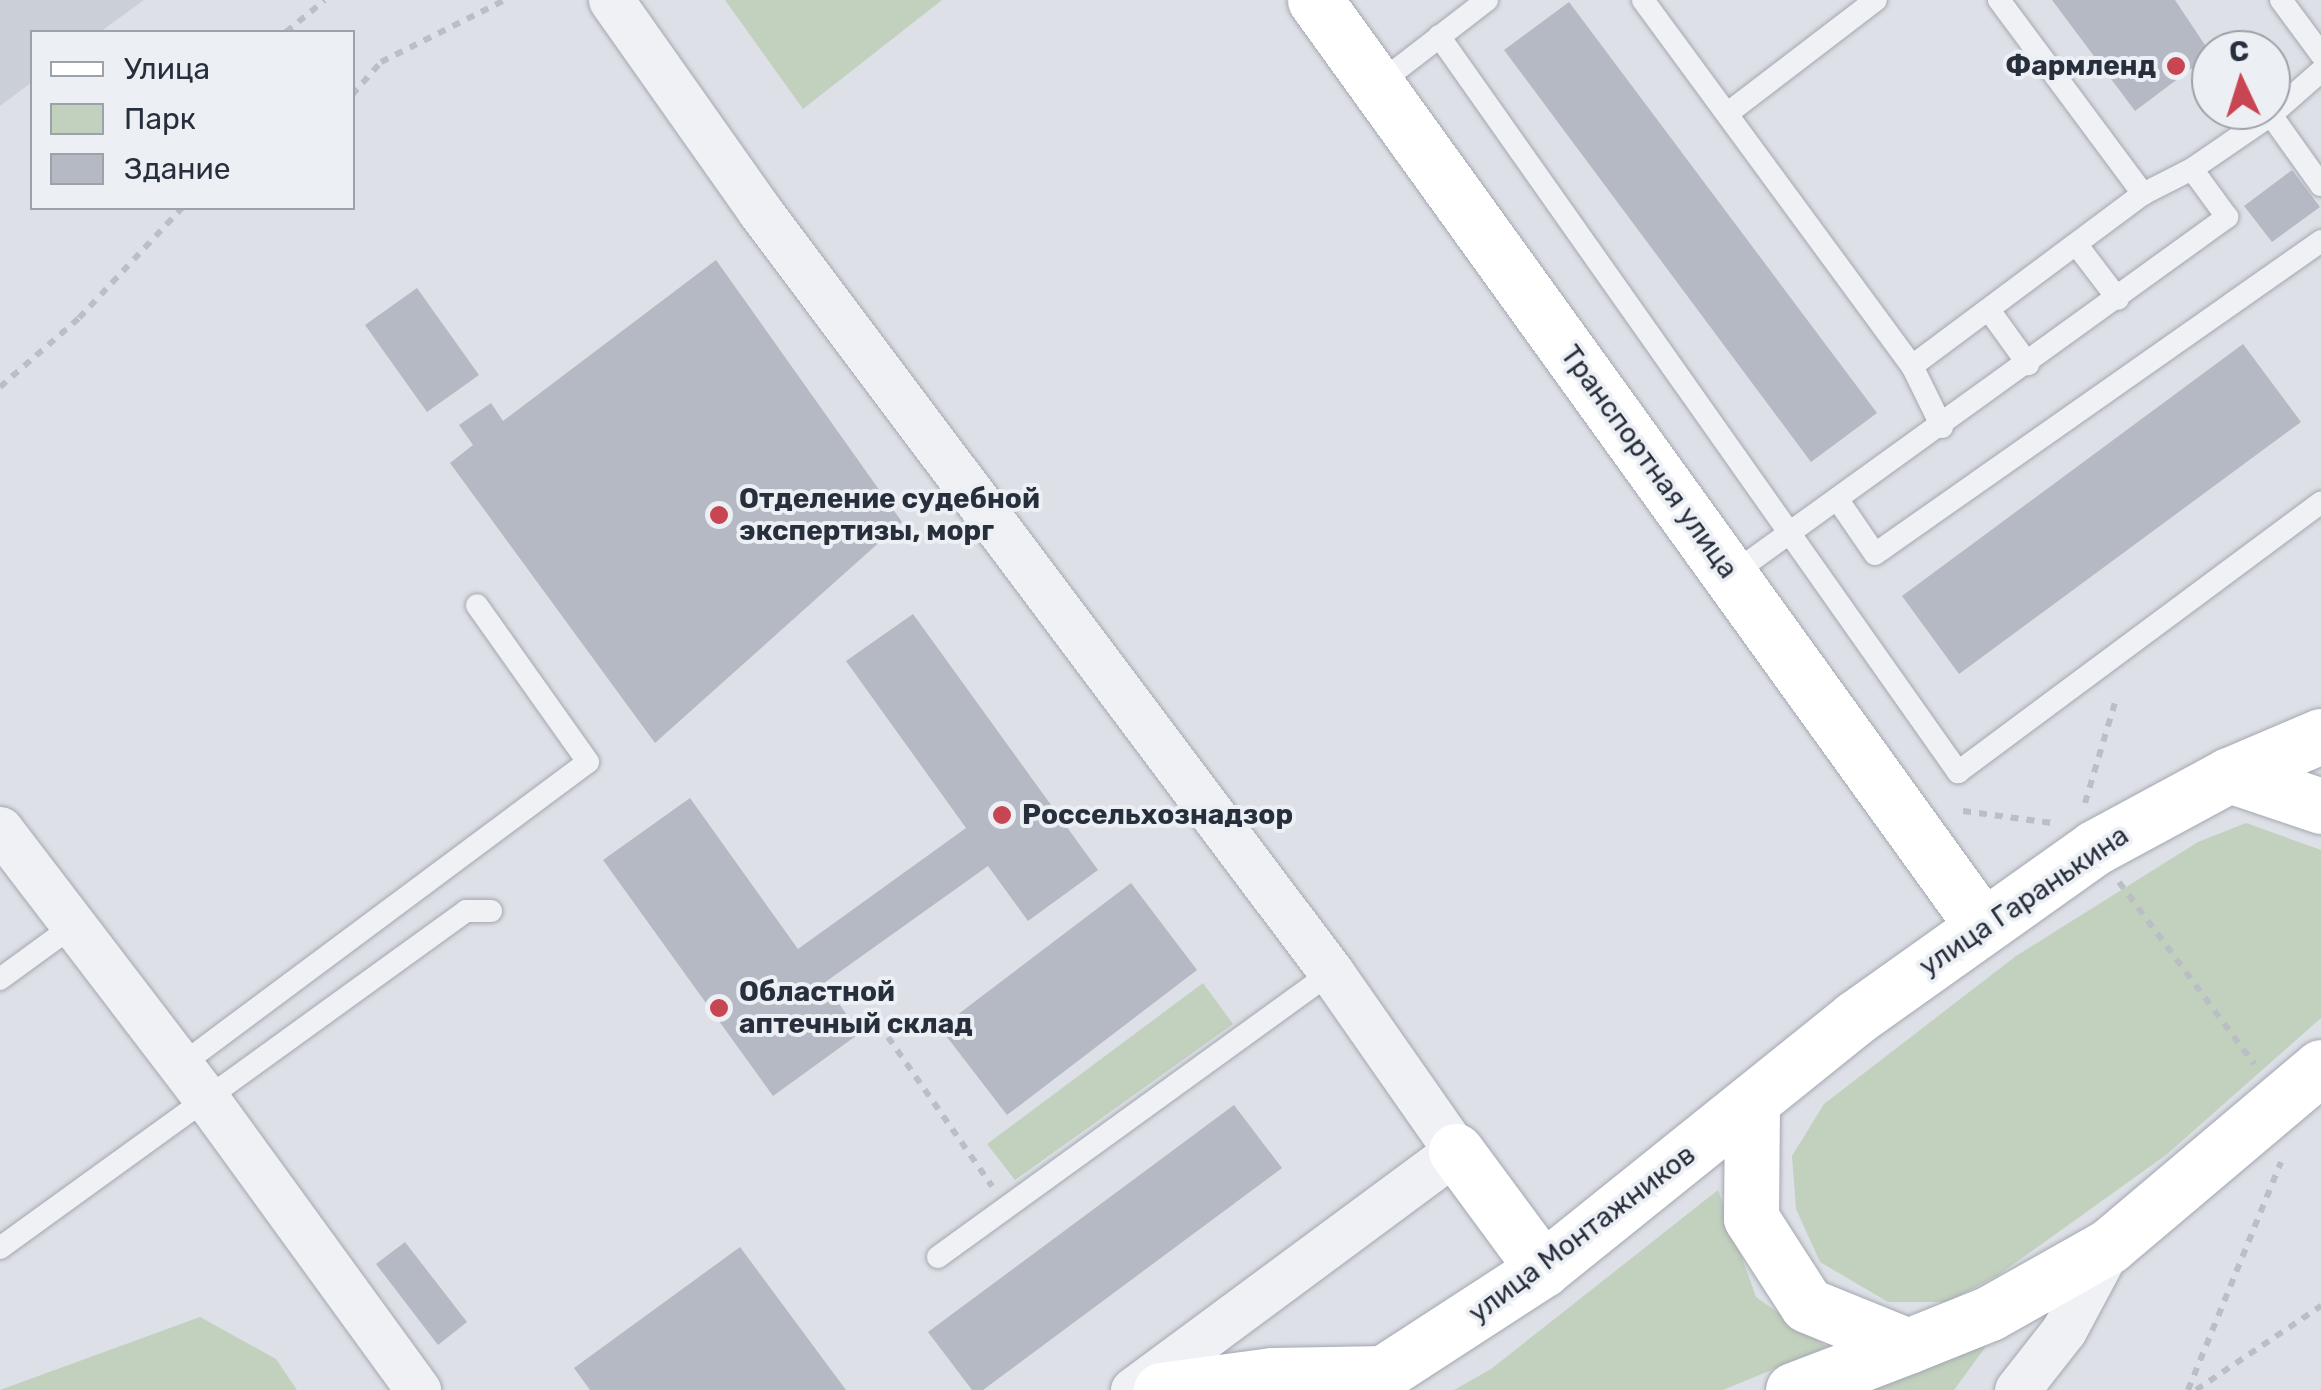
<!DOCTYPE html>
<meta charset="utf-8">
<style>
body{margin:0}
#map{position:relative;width:2321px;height:1390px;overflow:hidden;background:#dde0e6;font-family:Rubik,sans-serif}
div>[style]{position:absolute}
.built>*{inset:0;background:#cbcfd8}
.green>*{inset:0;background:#c2d0be}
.building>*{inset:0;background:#b4b9c3}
.path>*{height:6px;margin-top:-3px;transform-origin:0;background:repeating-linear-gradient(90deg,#bbbec5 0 8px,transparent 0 16px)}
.roads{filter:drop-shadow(0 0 2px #a3a7b0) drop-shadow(0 0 2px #a3a7b0)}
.lane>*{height:22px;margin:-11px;padding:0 11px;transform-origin:11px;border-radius:11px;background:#eff1f5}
.street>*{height:45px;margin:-22.5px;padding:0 22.5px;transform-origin:22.5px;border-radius:22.5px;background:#eff1f5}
.secondary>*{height:55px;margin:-27.5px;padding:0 27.5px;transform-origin:27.5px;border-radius:27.5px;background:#fff}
.dots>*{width:28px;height:28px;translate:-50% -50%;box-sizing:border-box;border:5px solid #eceff4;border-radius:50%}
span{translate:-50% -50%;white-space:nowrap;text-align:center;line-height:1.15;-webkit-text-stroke:8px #eceff4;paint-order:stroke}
.poi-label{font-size:28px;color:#272e3c;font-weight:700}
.right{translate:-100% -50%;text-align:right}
.left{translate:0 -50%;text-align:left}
.street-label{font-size:28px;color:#272e3c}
.legend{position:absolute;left:30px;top:30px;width:325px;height:180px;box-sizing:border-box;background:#eceff4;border:2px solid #9da2aa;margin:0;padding:12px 18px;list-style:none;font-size:30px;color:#272e3c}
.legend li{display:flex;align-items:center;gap:20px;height:50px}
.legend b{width:50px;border:2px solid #9da2aa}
.north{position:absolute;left:2191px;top:30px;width:100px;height:100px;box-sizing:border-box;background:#eceff4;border:2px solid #9da2aa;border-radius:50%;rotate:356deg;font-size:28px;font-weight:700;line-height:40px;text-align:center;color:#272e3c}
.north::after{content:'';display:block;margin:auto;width:35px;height:45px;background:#c84552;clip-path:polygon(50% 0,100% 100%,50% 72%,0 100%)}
</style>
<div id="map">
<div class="built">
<i style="clip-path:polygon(0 0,144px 0,100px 32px,32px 32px,32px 82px,0 106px)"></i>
</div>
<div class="green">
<i style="clip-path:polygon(725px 0,942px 0,803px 109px)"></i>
<i style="clip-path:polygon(2246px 823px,2321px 850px,2321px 1018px,2166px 1155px,1997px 1276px,1947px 1302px,1888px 1302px,1820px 1262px,1796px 1209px,1792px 1156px,1824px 1104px,2016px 956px,2198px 842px)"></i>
<i style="clip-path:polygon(1203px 983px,1233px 1024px,1015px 1180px,987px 1144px)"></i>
<i style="clip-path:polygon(1718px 1190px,1756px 1297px,1827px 1347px,1723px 1390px,1454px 1390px,1491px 1369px)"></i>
<i style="clip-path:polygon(200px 1317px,276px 1359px,297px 1390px,0 1390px)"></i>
<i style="clip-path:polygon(1992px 1338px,1954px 1390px,1871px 1390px)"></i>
</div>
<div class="building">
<i style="clip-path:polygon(2052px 0,2175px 0,2211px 54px,2135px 111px)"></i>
<i style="clip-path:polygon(1569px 2px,1877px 413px,1811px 462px,1504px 50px)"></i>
<i style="clip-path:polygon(2292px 170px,2320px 207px,2272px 242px,2244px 206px)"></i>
<i style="clip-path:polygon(716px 260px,902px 522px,655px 743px,450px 463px,473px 445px,459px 425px,491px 403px,503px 421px)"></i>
<i style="clip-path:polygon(417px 288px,479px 375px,427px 412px,365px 325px)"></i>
<i style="clip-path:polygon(2243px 344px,2301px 422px,1959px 674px,1902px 596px)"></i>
<i style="clip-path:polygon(913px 614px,1098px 870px,1028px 921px,988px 866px,824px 983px,860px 1033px,773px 1096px,603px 860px,690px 798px,798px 949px,966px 828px,846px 661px)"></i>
<i style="clip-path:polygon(1131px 883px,1197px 970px,1007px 1115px,940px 1028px)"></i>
<i style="clip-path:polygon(1234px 1105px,1282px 1168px,983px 1390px,972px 1390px,928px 1332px)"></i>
<i style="clip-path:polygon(405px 1242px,467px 1322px,438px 1345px,376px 1264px)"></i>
<i style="clip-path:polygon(740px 1247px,846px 1390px,590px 1390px,574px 1368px)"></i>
</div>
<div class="path">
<i style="left:286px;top:32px;width:50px;rotate:-39.4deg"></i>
<i style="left:352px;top:95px;width:44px;rotate:-48.7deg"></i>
<i style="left:381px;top:62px;width:139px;rotate:-26.6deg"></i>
<i style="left:0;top:387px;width:105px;rotate:-41.1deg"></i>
<i style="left:79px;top:318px;width:151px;rotate:-46.9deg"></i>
<i style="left:2085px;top:803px;width:109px;rotate:-73.4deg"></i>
<i style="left:1963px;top:811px;width:90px;rotate:7.7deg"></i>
<i style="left:2119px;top:882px;width:227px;rotate:53.4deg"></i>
<i style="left:888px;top:1037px;width:182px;rotate:55.1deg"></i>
<i style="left:2188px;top:1390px;width:246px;rotate:-67.8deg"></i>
<i style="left:2196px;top:1390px;width:151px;rotate:-33.9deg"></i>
</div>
<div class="roads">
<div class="lane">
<i style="left:1643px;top:0;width:454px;rotate:53.7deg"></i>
<i style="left:1912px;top:366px;width:288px;rotate:-36.7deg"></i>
<i style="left:2143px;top:194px;width:55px;rotate:-27deg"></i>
<i style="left:2192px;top:169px;width:96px;rotate:-34.4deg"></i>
<i style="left:2271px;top:115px;width:67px;rotate:-41.3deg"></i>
<i style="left:1999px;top:0;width:242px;rotate:53.4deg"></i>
<i style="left:2281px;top:0;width:67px;rotate:53.5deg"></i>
<i style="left:1439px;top:36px;width:901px;rotate:54.81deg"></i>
<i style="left:1958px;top:772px;width:452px;rotate:-36.6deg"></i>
<i style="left:1377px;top:85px;width:139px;rotate:-37.7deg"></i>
<i style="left:1728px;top:113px;width:186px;rotate:-37.4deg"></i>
<i style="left:2271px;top:115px;width:86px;rotate:54.5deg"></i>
<i style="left:2076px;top:244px;width:69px;rotate:52.6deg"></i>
<i style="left:1989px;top:310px;width:67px;rotate:54.2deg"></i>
<i style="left:1912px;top:366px;width:68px;rotate:63.8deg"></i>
<i style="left:1838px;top:500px;width:65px;rotate:55.6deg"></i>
<i style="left:1875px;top:554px;width:545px;rotate:-35.06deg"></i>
<i style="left:1731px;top:575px;width:612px;rotate:-35.82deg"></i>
<i style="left:2227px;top:217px;width:59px;rotate:-126.1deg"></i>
<i style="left:0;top:979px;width:92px;rotate:-36.1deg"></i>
<i style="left:181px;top:1065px;width:507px;rotate:-36.67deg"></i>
<i style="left:588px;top:762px;width:192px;rotate:-125.3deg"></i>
<i style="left:0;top:1248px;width:575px;rotate:-35.87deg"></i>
<i style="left:466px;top:911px;width:25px"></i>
<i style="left:938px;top:1257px;width:485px;rotate:-35.9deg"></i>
</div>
<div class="street">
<i style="left:611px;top:0;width:257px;rotate:54.8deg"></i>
<i style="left:759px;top:210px;width:953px;rotate:53.11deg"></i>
<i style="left:1331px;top:972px;width:218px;rotate:55.1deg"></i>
<i style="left:1456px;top:1151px;width:402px;rotate:143.5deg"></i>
<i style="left:0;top:829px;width:339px;rotate:52.6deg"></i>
<i style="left:206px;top:1098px;width:361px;rotate:54deg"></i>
<i style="left:2017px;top:1390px;width:76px;rotate:-51.9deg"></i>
<i style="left:2064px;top:1330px;width:95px;rotate:-61.8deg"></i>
</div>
<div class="secondary">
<i style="left:1315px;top:0;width:1140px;rotate:54.21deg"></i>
<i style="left:2229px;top:775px;width:97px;rotate:18.6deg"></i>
<i style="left:1752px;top:1105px;width:113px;rotate:90.5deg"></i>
<i style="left:1751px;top:1218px;width:103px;rotate:57.2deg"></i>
<i style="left:1807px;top:1305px;width:109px;rotate:22.1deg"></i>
<i style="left:1908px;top:1346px;width:88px;rotate:-21.9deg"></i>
<i style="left:1990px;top:1313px;width:137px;rotate:-29.4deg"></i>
<i style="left:2109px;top:1246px;width:277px;rotate:-40.2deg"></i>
<i style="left:1456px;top:1151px;width:147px;rotate:53.6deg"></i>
<i style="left:1161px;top:1390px;width:112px;rotate:-7.7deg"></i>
<i style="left:1272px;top:1375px;width:114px;rotate:-1deg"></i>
<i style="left:1357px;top:1390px;width:222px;rotate:-33deg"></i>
<i style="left:1543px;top:1269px;width:400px;rotate:-38.8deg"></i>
<i style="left:1855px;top:1018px;width:293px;rotate:-35.4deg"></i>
<i style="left:2094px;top:848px;width:153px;rotate:-28.4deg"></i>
<i style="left:2229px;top:775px;width:100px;rotate:-23deg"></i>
<i style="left:1793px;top:1390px;width:123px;rotate:-20.9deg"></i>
</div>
</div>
<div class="dots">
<i style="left:2176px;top:66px;background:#c84552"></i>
<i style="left:719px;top:515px;background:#c84552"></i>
<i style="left:1002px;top:815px;background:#c84552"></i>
<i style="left:719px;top:1008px;background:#c84552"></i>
</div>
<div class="poi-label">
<span class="right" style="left:2156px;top:66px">Фармленд</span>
<span class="left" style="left:739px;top:515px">Отделение судебной<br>экспертизы, морг</span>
<span class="left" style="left:1022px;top:815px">Россельхознадзор</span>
<span class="left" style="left:739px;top:1008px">Областной<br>аптечный склад</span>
</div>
<div class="street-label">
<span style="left:1649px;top:462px;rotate:54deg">Транспортная улица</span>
<span style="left:2024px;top:901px;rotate:-34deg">улица Гаранькина</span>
<span style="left:1582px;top:1234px;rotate:-37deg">улица Монтажников</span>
</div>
<ul class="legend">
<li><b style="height:12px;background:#fff"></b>Улица</li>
<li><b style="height:28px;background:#c2d0be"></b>Парк</li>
<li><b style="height:28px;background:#b4b9c3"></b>Здание</li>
</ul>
<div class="north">С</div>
</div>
